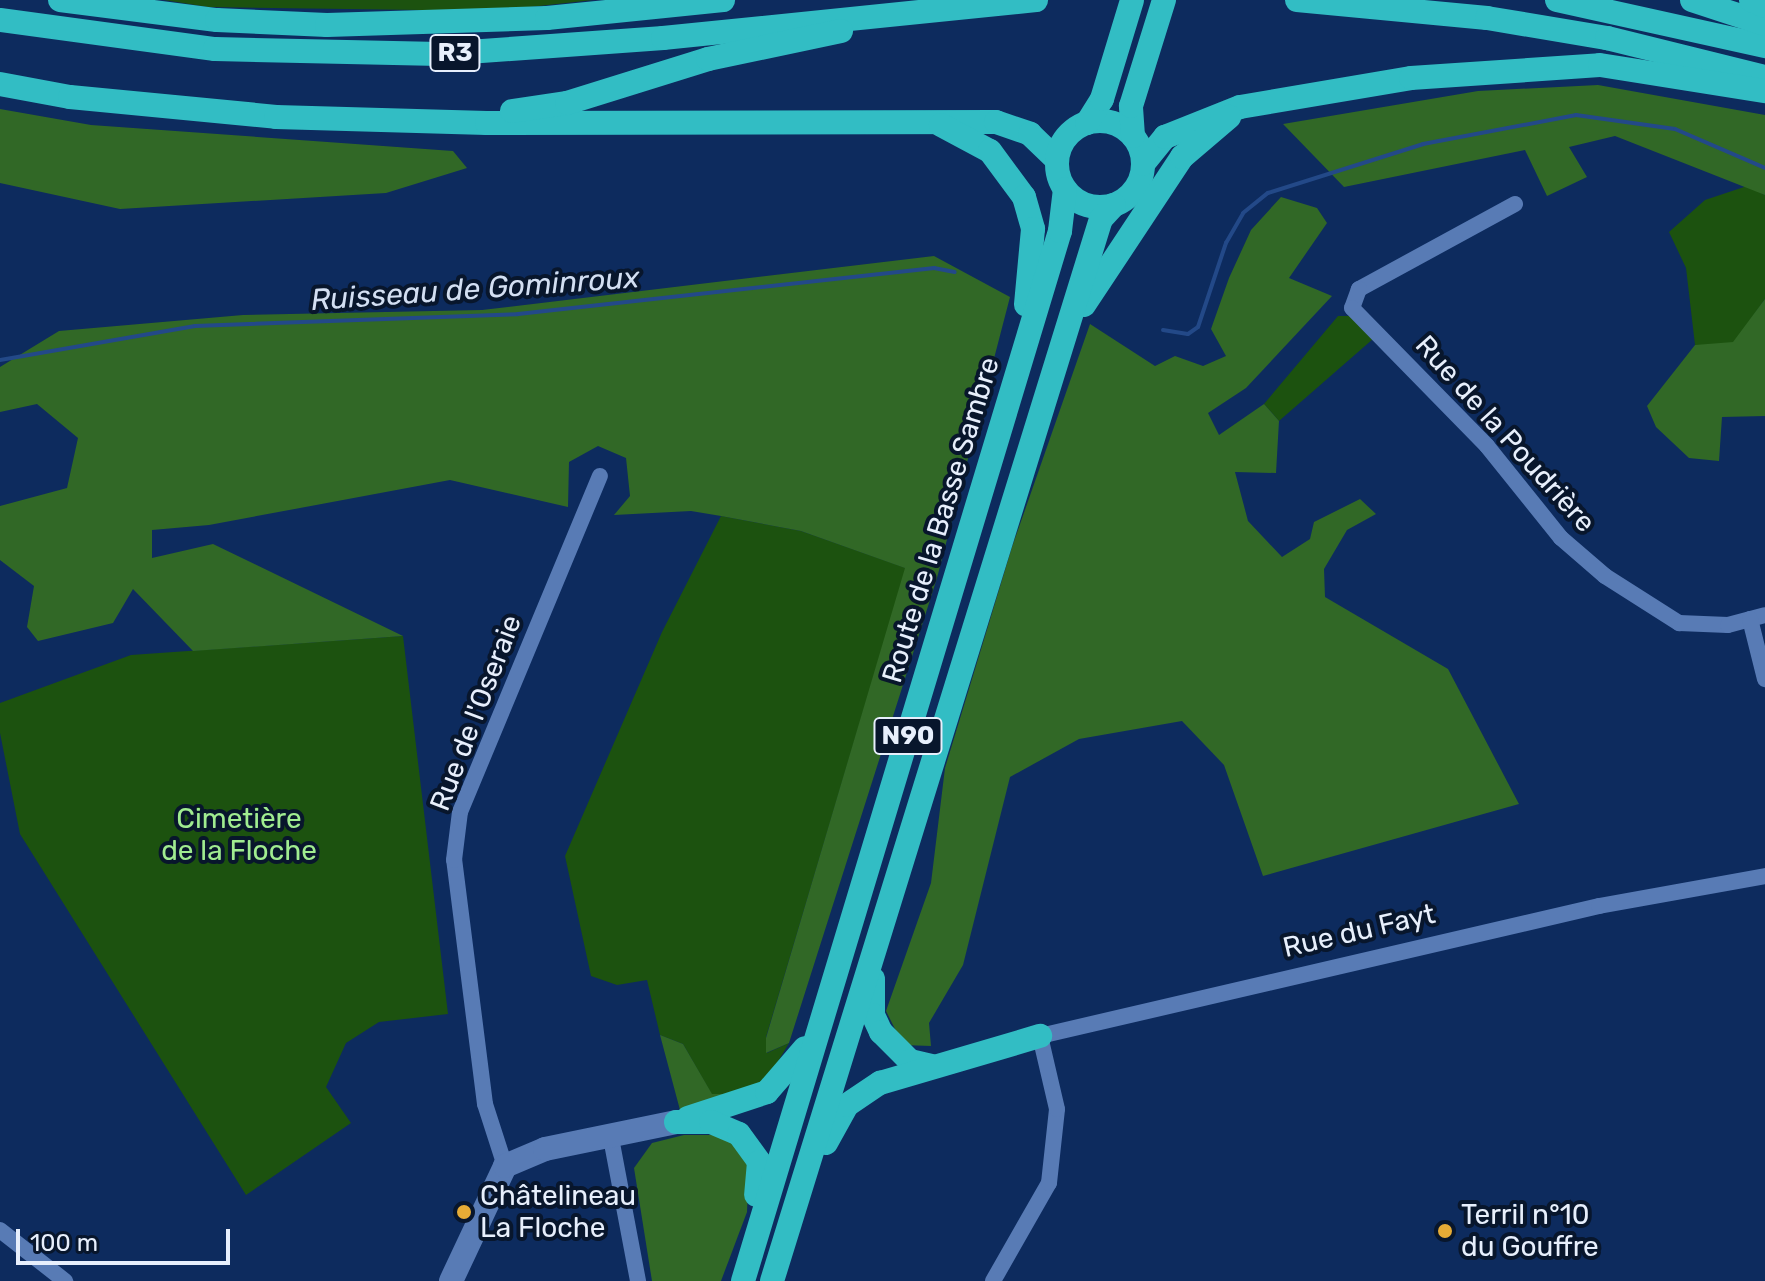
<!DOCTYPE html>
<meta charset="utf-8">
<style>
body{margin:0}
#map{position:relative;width:1765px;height:1281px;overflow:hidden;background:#0d2b5e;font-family:Rubik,sans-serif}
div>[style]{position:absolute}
.green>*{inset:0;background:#1c520f}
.forest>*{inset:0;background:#316826}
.stream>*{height:4px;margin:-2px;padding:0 2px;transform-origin:2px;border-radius:2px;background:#234988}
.street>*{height:16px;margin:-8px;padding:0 8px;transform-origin:8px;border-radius:8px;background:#587bb5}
.secondary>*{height:24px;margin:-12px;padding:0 12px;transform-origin:12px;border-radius:12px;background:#587bb5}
.highway>*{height:24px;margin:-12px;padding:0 12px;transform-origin:12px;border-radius:12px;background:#32bdc4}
.highway>.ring{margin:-12px;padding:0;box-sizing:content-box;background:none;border:24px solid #32bdc4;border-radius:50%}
.dots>*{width:22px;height:22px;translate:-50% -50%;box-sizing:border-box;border:4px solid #08162c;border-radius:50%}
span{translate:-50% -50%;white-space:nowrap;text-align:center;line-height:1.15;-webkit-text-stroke:8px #08162c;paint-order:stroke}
.shield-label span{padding:2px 6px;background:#08162c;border:2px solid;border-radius:6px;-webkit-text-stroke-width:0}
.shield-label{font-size:26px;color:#e7effc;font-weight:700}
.street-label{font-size:28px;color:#e7effc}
.park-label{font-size:28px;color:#a0ec90}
.poi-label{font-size:28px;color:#e7effc}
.left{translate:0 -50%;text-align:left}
.water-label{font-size:30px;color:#d3dff2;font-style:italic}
.scale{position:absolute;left:16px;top:1229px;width:214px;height:36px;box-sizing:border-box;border:4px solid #e7effc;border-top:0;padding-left:10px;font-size:24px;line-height:28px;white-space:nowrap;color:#e7effc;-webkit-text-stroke:6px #08162c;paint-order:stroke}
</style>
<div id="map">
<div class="green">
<i style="clip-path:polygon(164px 0,593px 0,494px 11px,208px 7px)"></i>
<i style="clip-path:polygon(1747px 186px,1765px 195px,1765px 299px,1732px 346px,1695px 345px,1686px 268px,1669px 232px,1705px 200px)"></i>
<i style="clip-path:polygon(1338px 316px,1350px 316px,1373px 339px,1279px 421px,1264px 404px)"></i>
<i style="clip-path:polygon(721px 516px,801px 531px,906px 568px,766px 1037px,767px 1053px,789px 1043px,764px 1085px,738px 1094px,712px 1095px,683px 1044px,660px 1035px,647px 980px,617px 985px,591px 976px,565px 856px,662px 632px)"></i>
<i style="clip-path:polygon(403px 636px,448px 1014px,379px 1022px,346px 1043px,326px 1087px,351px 1123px,246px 1195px,20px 834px,0 733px,0 703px,131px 655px)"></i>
</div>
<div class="forest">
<i style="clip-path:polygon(1598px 85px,1765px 115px,1765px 195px,1615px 136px,1569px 147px,1587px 177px,1547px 196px,1525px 150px,1344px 187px,1283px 124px,1478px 91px)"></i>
<i style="clip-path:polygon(0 109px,91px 125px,453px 151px,467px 168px,386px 193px,120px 209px,0 183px)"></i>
<i style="clip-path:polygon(1281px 197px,1317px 208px,1327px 223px,1289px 278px,1332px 296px,1246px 388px,1208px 413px,1219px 435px,1264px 404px,1279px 421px,1276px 473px,1235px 472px,1248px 521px,1282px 557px,1310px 539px,1314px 522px,1360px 499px,1376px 514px,1347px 530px,1324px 569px,1325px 597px,1448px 669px,1519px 804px,1263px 876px,1224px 765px,1182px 721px,1079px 739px,1010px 777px,963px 965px,929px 1023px,931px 1046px,903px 1045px,886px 1011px,931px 883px,945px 768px,1012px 547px,1090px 324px,1155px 366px,1175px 356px,1203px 366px,1226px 356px,1211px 329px,1229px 278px,1251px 230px)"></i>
<i style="clip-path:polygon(934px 256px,1010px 297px,937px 578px,789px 1043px,766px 1053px,766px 1038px,905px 568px,801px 531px,721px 516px,691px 511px,614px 515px,630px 496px,626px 458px,598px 446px,569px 462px,568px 507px,450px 480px,209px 525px,152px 530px,152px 558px,213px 544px,403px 636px,193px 651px,133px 589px,113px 623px,38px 641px,27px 627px,34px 586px,0 560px,0 506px,67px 488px,78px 438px,37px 404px,0 412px,0 367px,59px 331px,243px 315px,482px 310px)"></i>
<i style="clip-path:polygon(1765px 299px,1765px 416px,1722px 417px,1719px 461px,1689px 458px,1656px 427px,1647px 406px,1695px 345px,1733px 342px)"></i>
<i style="clip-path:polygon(660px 1035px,683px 1044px,712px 1094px,725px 1094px,680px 1110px)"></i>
<i style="clip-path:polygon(684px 1135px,714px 1135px,735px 1142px,749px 1166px,747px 1212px,721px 1281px,652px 1281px,634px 1168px,652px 1143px)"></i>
</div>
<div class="stream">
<i style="left:1163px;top:330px;width:25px;rotate:9deg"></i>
<i style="left:1188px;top:334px;width:12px;rotate:-35deg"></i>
<i style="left:1198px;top:327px;width:89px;rotate:-71.6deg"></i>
<i style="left:1226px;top:243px;width:34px;rotate:-60deg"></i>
<i style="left:1243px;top:213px;width:32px;rotate:-39deg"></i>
<i style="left:1268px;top:193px;width:163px;rotate:-17.5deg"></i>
<i style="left:1423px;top:144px;width:156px;rotate:-10.7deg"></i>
<i style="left:1576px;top:115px;width:100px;rotate:8deg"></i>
<i style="left:1675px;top:129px;width:98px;rotate:23.4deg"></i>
<i style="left:0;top:360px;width:198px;rotate:-9.9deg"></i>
<i style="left:195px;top:326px;width:323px;rotate:-2.1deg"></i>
<i style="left:518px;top:314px;width:419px;rotate:-6.3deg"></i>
<i style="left:934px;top:268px;width:21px;rotate:11deg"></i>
</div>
<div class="street">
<i style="left:1515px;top:204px;width:178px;rotate:151.4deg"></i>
<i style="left:1359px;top:289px;width:20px;rotate:110deg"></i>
<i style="left:1352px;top:308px;width:193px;rotate:45.6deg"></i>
<i style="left:1487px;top:446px;width:118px;rotate:51.2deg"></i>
<i style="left:1561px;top:538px;width:58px;rotate:40.8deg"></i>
<i style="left:1605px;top:576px;width:88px;rotate:32.4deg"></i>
<i style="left:1679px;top:623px;width:49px;rotate:2.3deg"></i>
<i style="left:1728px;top:625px;width:38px;rotate:-15deg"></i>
<i style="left:1750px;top:619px;width:62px;rotate:76deg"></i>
<i style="left:611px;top:1138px;width:146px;rotate:79.3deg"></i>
<i style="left:505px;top:1166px;width:65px;rotate:-107.9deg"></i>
<i style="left:485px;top:1104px;width:246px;rotate:-97.2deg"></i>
<i style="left:454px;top:860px;width:48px;rotate:-82.9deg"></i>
<i style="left:460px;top:812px;width:364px;rotate:-67.4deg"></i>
<i style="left:0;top:1230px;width:83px;rotate:38.1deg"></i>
<i style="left:993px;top:1281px;width:113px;rotate:-60.3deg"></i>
<i style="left:1049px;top:1183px;width:74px;rotate:-83.8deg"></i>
<i style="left:1057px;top:1109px;width:75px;rotate:-103.1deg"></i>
<i style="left:1040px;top:1036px;width:574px;rotate:-13.09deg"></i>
<i style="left:1599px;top:906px;width:169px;rotate:-10.2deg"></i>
</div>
<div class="secondary">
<i style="left:451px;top:1281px;width:127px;rotate:-64.8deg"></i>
<i style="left:505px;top:1166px;width:43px;rotate:-23deg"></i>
<i style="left:545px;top:1149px;width:134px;rotate:-11.6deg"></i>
</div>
<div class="highway">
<i style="left:60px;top:0;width:158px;rotate:7.3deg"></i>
<i style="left:217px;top:20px;width:110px;rotate:2.6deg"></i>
<i style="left:327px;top:25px;width:220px;rotate:-1.8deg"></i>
<i style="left:547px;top:18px;width:177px;rotate:-5.8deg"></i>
<i style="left:1297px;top:0;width:191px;rotate:5.4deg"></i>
<i style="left:1487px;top:18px;width:122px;rotate:9.5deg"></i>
<i style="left:1607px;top:38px;width:158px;rotate:13.9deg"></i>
<i style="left:1557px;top:0;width:213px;rotate:12.5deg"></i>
<i style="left:1692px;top:0;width:77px;rotate:18.2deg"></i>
<i style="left:1751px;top:0;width:15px;rotate:23deg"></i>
<i style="left:0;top:20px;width:217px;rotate:7.7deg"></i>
<i style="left:215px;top:49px;width:225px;rotate:1.3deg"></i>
<i style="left:440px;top:54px;width:224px;rotate:-4.1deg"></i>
<i style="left:663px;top:38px;width:375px;rotate:-5.8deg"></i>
<i style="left:0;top:84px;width:71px;rotate:10.5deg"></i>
<i style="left:70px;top:97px;width:207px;rotate:5.5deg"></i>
<i style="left:276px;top:117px;width:211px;rotate:1.6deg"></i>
<i style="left:487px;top:123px;width:509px;rotate:-0.11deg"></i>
<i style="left:996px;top:122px;width:36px;rotate:19deg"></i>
<i style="left:1030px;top:134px;width:37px;rotate:44deg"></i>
<i style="left:512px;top:111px;width:56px;rotate:-8.3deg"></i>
<i style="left:567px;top:103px;width:148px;rotate:-17.3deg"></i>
<i style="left:708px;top:59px;width:136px;rotate:-11.9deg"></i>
<i class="ring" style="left:1057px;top:121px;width:62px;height:62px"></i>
<i style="left:1087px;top:123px;width:28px;rotate:-58deg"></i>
<i style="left:1102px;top:99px;width:103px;rotate:-73.1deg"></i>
<i style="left:941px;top:125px;width:55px;rotate:28deg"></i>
<i style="left:990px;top:151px;width:57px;rotate:53.5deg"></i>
<i style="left:1024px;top:197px;width:33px;rotate:74deg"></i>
<i style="left:1033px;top:229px;width:76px;rotate:95.3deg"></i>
<i style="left:1133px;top:136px;width:30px;rotate:-94deg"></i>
<i style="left:1131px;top:106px;width:111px;rotate:-72.7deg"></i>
<i style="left:1143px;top:164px;width:35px;rotate:-51deg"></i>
<i style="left:1165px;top:137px;width:81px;rotate:-21.8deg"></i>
<i style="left:1240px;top:107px;width:173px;rotate:-9.6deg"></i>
<i style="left:1411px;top:78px;width:189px;rotate:-3.9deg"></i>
<i style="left:1600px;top:65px;width:167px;rotate:9deg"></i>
<i style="left:1084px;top:305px;width:178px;rotate:-56.5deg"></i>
<i style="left:1182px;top:157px;width:62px;rotate:-40.4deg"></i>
<i style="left:873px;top:979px;width:36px;rotate:90deg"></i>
<i style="left:873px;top:1015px;width:19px;rotate:65deg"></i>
<i style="left:881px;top:1032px;width:41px;rotate:45deg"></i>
<i style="left:910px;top:1061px;width:22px;rotate:13deg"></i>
<i style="left:688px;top:1118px;width:83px;rotate:-18.2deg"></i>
<i style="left:767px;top:1092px;width:58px;rotate:-49.2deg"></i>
<i style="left:676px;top:1122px;width:35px"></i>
<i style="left:711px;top:1122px;width:30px;rotate:23deg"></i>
<i style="left:739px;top:1134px;width:34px;rotate:54deg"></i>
<i style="left:759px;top:1162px;width:33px;rotate:95deg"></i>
<i style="left:826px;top:1143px;width:43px;rotate:-61.1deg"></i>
<i style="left:847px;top:1105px;width:40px;rotate:-34deg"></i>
<i style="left:880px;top:1083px;width:167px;rotate:-16.4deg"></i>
<i style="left:743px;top:1281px;width:1097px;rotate:-73.2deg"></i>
<i style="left:1060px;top:231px;width:42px;rotate:-83.2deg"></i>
<i style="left:772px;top:1281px;width:1112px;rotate:-72.79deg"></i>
<i style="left:1101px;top:219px;width:19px;rotate:-47deg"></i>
</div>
<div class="dots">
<i style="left:464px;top:1212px;background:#e7ac36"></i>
<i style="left:1445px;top:1231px;background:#e7ac36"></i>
</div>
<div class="shield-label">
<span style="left:455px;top:53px">R3</span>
<span style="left:908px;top:736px">N90</span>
</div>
<div class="street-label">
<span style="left:1505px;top:434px;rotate:48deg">Rue de la Poudrière</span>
<span style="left:941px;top:520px;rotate:-73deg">Route de la Basse Sambre</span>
<span style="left:476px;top:713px;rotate:-69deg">Rue de l'Oseraie</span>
<span style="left:1359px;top:931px;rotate:-13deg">Rue du Fayt</span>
</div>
<div class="park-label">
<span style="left:239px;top:835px">Cimetière<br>de la Floche</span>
</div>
<div class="poi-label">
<span class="left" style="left:480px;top:1212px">Châtelineau<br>La Floche</span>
<span class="left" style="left:1461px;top:1231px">Terril n°10<br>du Gouffre</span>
</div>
<div class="water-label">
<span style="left:475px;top:289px;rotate:-4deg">Ruisseau de Gominroux</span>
</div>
<div class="scale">100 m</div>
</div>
